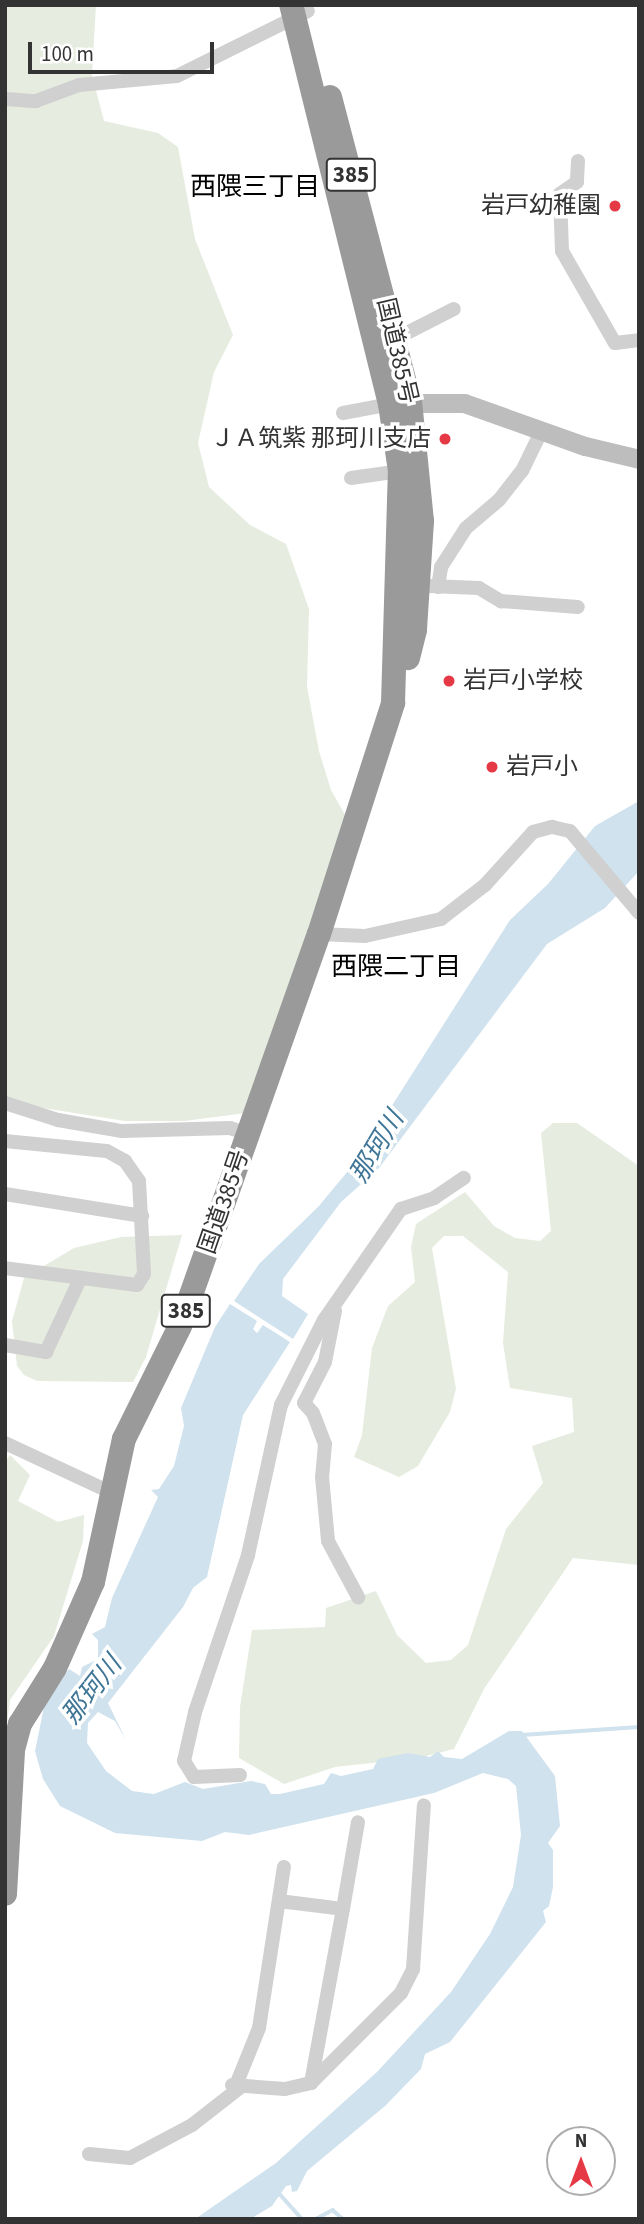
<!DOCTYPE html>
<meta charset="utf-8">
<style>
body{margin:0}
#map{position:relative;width:644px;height:2224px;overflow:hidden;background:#fff;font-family:"Source Sans 3","Noto Sans JP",sans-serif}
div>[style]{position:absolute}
.green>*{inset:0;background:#e6ecdf}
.water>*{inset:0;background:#cfe2ee}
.stream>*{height:3.5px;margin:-1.75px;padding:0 1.75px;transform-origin:1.75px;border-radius:1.75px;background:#cfe2ee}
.street>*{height:14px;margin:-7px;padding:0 7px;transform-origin:7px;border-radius:7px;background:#d0d0d0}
.secondary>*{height:19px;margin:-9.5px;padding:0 9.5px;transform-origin:9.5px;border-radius:9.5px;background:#bdbdbd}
.highway>*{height:24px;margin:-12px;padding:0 12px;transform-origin:12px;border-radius:12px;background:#9a9a9a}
.dots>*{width:19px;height:19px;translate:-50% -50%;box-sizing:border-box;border:4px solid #fff;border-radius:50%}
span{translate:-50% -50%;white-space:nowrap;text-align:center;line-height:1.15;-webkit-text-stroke:7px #fff;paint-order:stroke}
.shield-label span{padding:2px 5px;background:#fff;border:2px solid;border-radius:5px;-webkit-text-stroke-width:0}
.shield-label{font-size:23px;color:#333;font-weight:700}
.poi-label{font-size:24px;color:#333}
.right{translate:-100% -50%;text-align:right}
.left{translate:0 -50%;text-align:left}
.street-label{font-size:24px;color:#333}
.neighbourhood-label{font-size:26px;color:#000}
.water-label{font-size:26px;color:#3f7597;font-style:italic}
.frame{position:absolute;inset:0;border:7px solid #333;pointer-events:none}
.north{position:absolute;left:546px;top:2126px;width:70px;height:70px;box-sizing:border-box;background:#fff;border:2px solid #adadad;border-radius:50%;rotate:0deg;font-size:19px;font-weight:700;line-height:28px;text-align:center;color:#333}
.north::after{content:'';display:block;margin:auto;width:24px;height:32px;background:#e63946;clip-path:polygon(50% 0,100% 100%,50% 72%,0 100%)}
.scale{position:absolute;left:28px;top:42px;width:186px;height:32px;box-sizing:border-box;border:4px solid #333;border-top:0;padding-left:9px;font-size:21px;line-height:24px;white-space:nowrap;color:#333;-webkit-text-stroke:5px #fff;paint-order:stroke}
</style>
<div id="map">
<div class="green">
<i style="clip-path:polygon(5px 5px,96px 5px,92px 75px,104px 121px,158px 133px,178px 147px,195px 239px,233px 335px,214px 372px,198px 443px,209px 487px,250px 525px,286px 544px,309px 609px,307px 687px,319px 751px,331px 790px,349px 822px,246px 1113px,184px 1121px,125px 1121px,5px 1102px)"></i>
<i style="clip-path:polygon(553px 1123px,577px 1123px,639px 1166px,639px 1565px,573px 1558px,484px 1689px,454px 1749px,418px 1758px,335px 1767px,284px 1784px,239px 1758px,240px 1707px,252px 1630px,325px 1627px,326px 1608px,376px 1591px,397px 1635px,426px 1663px,451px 1660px,468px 1645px,506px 1529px,543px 1483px,532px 1446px,574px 1432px,572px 1398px,510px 1388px,503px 1343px,508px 1272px,463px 1236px,444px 1236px,432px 1248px,456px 1389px,450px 1412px,418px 1466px,399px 1477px,354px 1457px,362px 1435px,372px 1348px,388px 1306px,415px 1282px,411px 1247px,416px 1224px,465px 1192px,494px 1226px,515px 1238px,540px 1241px,551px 1231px,541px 1133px)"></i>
<i style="clip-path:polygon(182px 1235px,146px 1357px,133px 1382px,37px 1381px,24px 1375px,17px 1366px,12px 1321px,24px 1278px,74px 1248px,121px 1237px)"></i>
<i style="clip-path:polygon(10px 1455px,30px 1475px,18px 1501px,58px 1522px,84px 1515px,83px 1541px,54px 1636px,10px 1700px,5px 1740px,5px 1462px)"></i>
</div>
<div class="water">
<i style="clip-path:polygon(639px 801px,639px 871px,605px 908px,547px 944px,379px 1168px,341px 1202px,283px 1279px,282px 1296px,308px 1314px,293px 1339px,234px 1301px,259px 1264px,318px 1207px,358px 1159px,510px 920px,548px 884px,595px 826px)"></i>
<i style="clip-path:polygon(230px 1304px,257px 1321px,253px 1329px,257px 1333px,263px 1325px,290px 1342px,243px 1415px,207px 1577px,193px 1588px,183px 1607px,108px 1703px,126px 1740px,115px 1721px,98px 1712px,88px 1723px,87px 1743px,106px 1771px,132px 1791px,154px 1794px,185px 1782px,203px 1789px,251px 1781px,265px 1784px,271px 1794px,280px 1794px,324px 1784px,331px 1773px,341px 1776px,373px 1769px,378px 1759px,408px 1753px,430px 1757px,438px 1751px,444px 1757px,462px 1759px,509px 1731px,522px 1731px,555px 1776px,560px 1826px,548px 1843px,553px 1850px,553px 1887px,549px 1906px,543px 1911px,546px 1922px,450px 2042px,425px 2054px,421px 2069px,385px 2106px,307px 2171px,297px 2191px,292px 2192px,291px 2185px,286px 2186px,272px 2206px,250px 2219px,195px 2219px,276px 2163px,377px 2072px,451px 1992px,490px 1934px,513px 1887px,521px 1835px,516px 1786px,508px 1779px,483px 1773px,434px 1793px,249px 1835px,225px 1832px,202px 1841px,115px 1833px,60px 1806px,43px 1779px,35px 1751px,44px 1707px,69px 1669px,80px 1676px,82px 1667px,98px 1659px,98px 1640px,92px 1634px,105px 1627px,112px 1598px,158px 1497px,151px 1490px,159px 1489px,174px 1466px,184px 1426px,181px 1408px,215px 1327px)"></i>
</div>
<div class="stream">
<i style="left:522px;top:1735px;width:117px;rotate:-3.9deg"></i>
<i style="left:278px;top:2192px;width:36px;rotate:48deg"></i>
<i style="left:316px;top:2219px;width:19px;rotate:-28deg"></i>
<i style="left:333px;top:2210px;width:13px;rotate:42deg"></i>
</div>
<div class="street">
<i style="left:5px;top:99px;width:31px;rotate:4deg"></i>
<i style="left:36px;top:101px;width:46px;rotate:-20.4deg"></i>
<i style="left:79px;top:85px;width:98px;rotate:-5.2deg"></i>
<i style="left:177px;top:76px;width:146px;rotate:-26.4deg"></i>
<i style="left:578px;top:161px;width:21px;rotate:93deg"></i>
<i style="left:577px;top:182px;width:21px;rotate:145deg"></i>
<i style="left:560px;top:194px;width:57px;rotate:88deg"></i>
<i style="left:562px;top:251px;width:106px;rotate:60.1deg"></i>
<i style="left:615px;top:343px;width:24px;rotate:-7deg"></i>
<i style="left:395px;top:339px;width:66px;rotate:-27deg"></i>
<i style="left:343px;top:413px;width:48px;rotate:-10.8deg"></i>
<i style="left:351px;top:478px;width:49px;rotate:-8.1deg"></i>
<i style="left:429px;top:586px;width:50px;rotate:2.3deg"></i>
<i style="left:479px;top:588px;width:26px;rotate:31deg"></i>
<i style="left:501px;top:601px;width:77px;rotate:4.5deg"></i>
<i style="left:438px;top:587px;width:20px;rotate:-81deg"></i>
<i style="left:441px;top:567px;width:46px;rotate:-57.3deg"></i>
<i style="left:466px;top:528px;width:43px;rotate:-40.3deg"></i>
<i style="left:499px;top:500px;width:37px;rotate:-52deg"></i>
<i style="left:522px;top:471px;width:46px;rotate:-64deg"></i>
<i style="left:319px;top:934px;width:46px;rotate:2.5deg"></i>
<i style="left:365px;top:936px;width:78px;rotate:-12.6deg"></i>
<i style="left:441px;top:919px;width:56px;rotate:-37.7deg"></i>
<i style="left:485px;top:885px;width:72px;rotate:-47.8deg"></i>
<i style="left:533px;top:832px;width:20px;rotate:-15deg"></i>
<i style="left:552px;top:827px;width:18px;rotate:13deg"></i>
<i style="left:570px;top:831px;width:107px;rotate:49.9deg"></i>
<i style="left:5px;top:1103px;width:56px;rotate:17.8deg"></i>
<i style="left:58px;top:1120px;width:65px;rotate:9.8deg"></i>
<i style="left:122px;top:1131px;width:108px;rotate:-1.6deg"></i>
<i style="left:230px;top:1128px;width:19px;rotate:18deg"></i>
<i style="left:5px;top:1141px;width:102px;rotate:5.6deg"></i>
<i style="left:107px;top:1151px;width:21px;rotate:29deg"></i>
<i style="left:125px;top:1161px;width:24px;rotate:55deg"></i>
<i style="left:139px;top:1181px;width:93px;rotate:86.9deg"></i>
<i style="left:144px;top:1274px;width:13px;rotate:122deg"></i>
<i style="left:137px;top:1285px;width:133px;rotate:-172.7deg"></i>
<i style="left:5px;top:1194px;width:139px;rotate:9.1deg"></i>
<i style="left:335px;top:1311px;width:52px;rotate:101.1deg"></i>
<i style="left:325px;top:1362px;width:46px;rotate:117.1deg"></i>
<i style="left:304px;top:1403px;width:13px;rotate:48deg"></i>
<i style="left:313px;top:1413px;width:33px;rotate:69deg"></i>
<i style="left:325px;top:1444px;width:33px;rotate:95deg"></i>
<i style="left:322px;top:1477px;width:64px;rotate:84.6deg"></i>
<i style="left:328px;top:1541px;width:64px;rotate:61.8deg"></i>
<i style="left:5px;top:1345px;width:42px;rotate:9.7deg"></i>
<i style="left:46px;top:1352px;width:81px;rotate:-65deg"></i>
<i style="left:5px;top:1443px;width:116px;rotate:25deg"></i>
<i style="left:240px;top:1775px;width:46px;rotate:177.5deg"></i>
<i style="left:194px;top:1777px;width:19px;rotate:-122deg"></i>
<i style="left:184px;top:1761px;width:50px;rotate:-77.3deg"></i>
<i style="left:195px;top:1712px;width:166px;rotate:-71.3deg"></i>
<i style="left:248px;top:1555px;width:154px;rotate:-77.6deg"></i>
<i style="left:281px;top:1405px;width:95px;rotate:-63.2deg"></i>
<i style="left:324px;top:1320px;width:135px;rotate:-55.3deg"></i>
<i style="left:401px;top:1209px;width:35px;rotate:-18deg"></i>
<i style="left:434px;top:1198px;width:36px;rotate:-34deg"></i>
<i style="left:279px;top:1901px;width:64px;rotate:7.1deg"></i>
<i style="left:343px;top:1909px;width:88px;rotate:-80.2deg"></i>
<i style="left:311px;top:2083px;width:177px;rotate:-79.6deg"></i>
<i style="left:232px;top:2085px;width:53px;rotate:4.3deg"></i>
<i style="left:285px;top:2089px;width:27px;rotate:-13deg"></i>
<i style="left:311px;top:2083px;width:127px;rotate:-45deg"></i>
<i style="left:401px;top:1993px;width:27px;rotate:-63deg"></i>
<i style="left:413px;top:1969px;width:164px;rotate:-86.2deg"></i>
<i style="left:236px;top:2085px;width:61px;rotate:-68deg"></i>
<i style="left:259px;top:2028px;width:163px;rotate:-81.2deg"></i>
<i style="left:89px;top:2154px;width:41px;rotate:5.6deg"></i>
<i style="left:130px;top:2158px;width:70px;rotate:-28deg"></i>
<i style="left:192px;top:2125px;width:63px;rotate:-38deg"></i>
</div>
<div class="secondary">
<i style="left:397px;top:403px;width:67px"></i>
<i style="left:464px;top:403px;width:128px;rotate:19.6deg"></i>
<i style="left:585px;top:446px;width:56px;rotate:13.5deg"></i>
</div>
<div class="highway">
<i style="left:330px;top:97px;width:314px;rotate:75.3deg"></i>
<i style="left:410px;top:401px;width:121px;rotate:84.3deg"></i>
<i style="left:422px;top:521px;width:109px;rotate:93.7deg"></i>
<i style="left:415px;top:630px;width:29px;rotate:104deg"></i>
<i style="left:5px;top:1894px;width:144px;rotate:-86.8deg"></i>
<i style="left:13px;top:1750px;width:27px;rotate:-75deg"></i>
<i style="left:20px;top:1724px;width:66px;rotate:-58deg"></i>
<i style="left:55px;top:1668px;width:94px;rotate:-66.2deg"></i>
<i style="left:93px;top:1582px;width:146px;rotate:-77.8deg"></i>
<i style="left:124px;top:1439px;width:126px;rotate:-63.6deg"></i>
<i style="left:180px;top:1326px;width:416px;rotate:-70.5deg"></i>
<i style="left:319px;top:934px;width:243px;rotate:-72.2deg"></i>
<i style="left:393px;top:703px;width:232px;rotate:-88.3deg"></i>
<i style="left:400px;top:471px;width:68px;rotate:-98.5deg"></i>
<i style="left:390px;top:404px;width:411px;rotate:-103.9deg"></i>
</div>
<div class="dots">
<i style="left:615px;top:206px;background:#e63946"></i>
<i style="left:445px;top:439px;background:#e63946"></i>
<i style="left:449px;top:681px;background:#e63946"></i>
<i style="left:492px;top:767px;background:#e63946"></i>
</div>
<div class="shield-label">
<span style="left:351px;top:175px">385</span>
<span style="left:186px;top:1311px">385</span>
</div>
<div class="poi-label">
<span class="right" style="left:601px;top:206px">岩戸幼稚園</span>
<span class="right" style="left:431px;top:439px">ＪＡ筑紫 那珂川支店</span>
<span class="left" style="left:463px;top:681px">岩戸小学校</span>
<span class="left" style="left:506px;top:767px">岩戸小</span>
</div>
<div class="street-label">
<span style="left:397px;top:351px;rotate:77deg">国道385号</span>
<span style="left:224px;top:1202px;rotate:-71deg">国道385号</span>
</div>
<div class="neighbourhood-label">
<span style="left:255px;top:187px">西隈三丁目</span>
<span style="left:396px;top:967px">西隈二丁目</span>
</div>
<div class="water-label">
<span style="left:377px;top:1147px;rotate:-59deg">那珂川</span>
<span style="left:92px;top:1690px;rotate:-52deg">那珂川</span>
</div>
<div class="frame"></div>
<div class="north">N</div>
<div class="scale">100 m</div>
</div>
